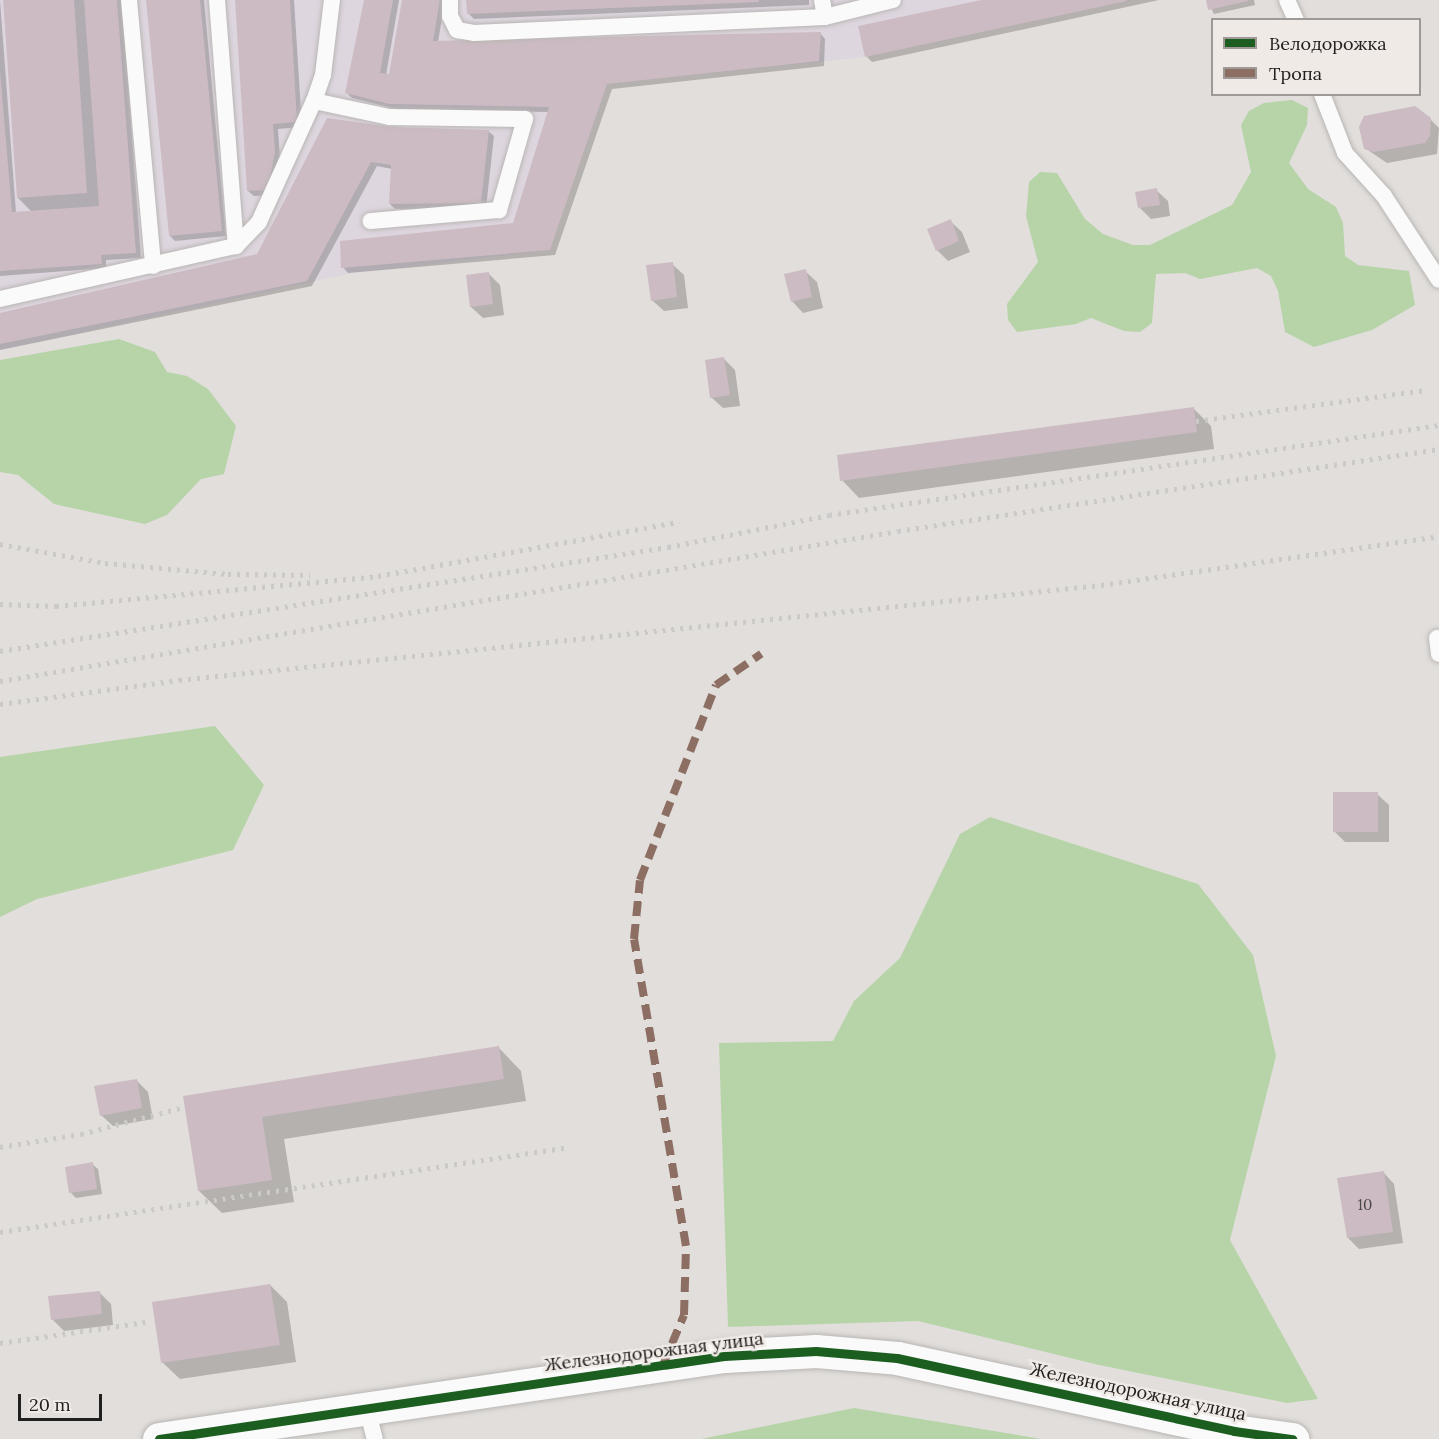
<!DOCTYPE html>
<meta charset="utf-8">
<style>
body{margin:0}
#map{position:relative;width:1439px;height:1439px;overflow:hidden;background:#e1dedb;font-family:Lora,serif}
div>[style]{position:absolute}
.commercial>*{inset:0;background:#ded6df}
.green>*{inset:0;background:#b7d4a9}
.shadow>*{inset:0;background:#0003}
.building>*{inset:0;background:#cdbbc3}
.roads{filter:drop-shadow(0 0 2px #b9b6b4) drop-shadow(0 0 2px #b9b6b4)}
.lane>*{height:16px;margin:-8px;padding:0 8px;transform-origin:8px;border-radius:8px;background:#fafafa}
.secondary>*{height:33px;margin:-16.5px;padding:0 16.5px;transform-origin:16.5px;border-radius:16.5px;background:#fafafa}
.rail>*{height:4.5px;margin-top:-2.25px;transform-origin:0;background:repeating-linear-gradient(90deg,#cacac9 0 3px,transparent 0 9px)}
.quiet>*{height:8px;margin-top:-4px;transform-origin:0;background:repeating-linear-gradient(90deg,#8d6e63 0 15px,transparent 0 23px)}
.cycleway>*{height:9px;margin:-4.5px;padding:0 4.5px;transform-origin:4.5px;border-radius:4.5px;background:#1b5e20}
span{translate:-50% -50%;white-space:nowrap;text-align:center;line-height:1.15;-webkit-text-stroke:5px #f0eae6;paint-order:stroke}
.number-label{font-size:15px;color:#4d4748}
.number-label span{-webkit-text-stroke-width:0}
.street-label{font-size:18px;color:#22201f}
.legend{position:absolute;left:1211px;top:18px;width:210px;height:78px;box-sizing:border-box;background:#f0eae6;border:2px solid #9e9996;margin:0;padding:8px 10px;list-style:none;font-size:18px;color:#22201f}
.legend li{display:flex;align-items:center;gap:12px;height:30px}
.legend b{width:30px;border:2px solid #9e9996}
.scale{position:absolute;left:18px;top:1394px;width:84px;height:27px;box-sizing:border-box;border:3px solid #22201f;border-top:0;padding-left:8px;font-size:18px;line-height:21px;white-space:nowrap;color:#22201f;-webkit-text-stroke:4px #f0eae6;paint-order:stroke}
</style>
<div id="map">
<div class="commercial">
<i style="clip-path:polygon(0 0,1131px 0,865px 57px,607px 84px,550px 250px,347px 274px,0 350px)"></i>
</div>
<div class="green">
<i style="clip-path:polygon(1292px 100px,1308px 108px,1307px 125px,1289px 163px,1308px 189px,1336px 207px,1343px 223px,1345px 256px,1358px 265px,1409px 271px,1415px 305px,1372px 330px,1314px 347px,1285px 332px,1278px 291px,1271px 276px,1257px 268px,1200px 279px,1185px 273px,1156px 274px,1152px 323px,1140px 332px,1124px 331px,1091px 318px,1076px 324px,1017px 332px,1008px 320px,1007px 304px,1038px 262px,1026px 216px,1029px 182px,1040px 172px,1057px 173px,1085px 219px,1103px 234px,1133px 245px,1150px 245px,1232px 205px,1251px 172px,1241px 125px,1249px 111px,1264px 103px)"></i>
<i style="clip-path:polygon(119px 339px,155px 352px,167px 372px,187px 376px,208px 389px,236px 426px,224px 474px,201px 479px,167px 515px,145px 524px,54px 504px,18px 475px,0 472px,0 360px)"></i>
<i style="clip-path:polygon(215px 726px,264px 785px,233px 850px,37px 899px,0 917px,0 757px)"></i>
<i style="clip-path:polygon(990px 817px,1198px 884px,1253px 955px,1276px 1056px,1230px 1240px,1318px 1399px,1287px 1403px,1099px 1365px,918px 1321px,728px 1327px,719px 1043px,833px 1041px,854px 1001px,900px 958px,960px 834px)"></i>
<i style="clip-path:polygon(854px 1408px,1042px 1439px,701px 1439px)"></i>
</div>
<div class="shadow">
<i style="clip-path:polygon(0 0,16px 213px,32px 212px,18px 198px,4px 0,122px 0,141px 258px,106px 260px,106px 268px,0 276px)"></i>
<i style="clip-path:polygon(148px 0,204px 0,226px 236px,175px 241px,170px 236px)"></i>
<i style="clip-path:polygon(236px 0,294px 0,302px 127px,278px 129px,280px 158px,273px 195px,254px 196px,248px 191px)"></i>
<i style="clip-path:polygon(366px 0,399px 0,386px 75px,391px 75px,404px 0,445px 0,438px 42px,820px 33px,825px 39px,824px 66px,612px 89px,555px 255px,348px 273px,343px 267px,514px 225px,549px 112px,396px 109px,352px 98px,347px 93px)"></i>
<i style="clip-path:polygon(468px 0,809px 0,809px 5px,474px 19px,469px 14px)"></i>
<i style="clip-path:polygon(988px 0,1159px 0,872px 62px,867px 57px)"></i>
<i style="clip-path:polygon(1207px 0,1254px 0,1255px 5px,1214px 14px)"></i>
<i style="clip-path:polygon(1430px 119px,1439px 128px,1437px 154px,1387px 163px,1365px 148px)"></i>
<i style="clip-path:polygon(392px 129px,488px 131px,494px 136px,486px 208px,395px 209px,390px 204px,392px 169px,377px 166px,312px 286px,0 350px,0 314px,258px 255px)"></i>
<i style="clip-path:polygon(1156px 190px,1168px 201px,1170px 216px,1151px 219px,1140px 208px)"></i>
<i style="clip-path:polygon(950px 221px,962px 232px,970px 252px,948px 261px,937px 250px)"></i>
<i style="clip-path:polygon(672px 264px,684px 275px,688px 308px,664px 311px,652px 300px)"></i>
<i style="clip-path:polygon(805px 271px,817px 282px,823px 308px,803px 313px,792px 301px)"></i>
<i style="clip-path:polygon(488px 273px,500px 285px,504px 315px,483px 318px,471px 307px)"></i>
<i style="clip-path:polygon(724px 359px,735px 370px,740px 406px,723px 408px,711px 397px)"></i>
<i style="clip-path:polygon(1193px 408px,1211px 426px,1214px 449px,859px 498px,842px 480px)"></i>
<i style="clip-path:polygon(1377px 794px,1389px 805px,1389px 842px,1345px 842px,1334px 831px)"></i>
<i style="clip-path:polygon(499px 1048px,521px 1071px,526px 1101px,284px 1139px,294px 1202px,222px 1213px,199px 1191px,184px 1097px)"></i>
<i style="clip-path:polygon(136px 1080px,148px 1092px,153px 1119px,113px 1126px,101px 1115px)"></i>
<i style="clip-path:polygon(92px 1164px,98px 1169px,102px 1194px,76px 1198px,71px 1193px)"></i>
<i style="clip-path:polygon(1383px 1172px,1394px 1184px,1403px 1243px,1359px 1249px,1348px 1238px)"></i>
<i style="clip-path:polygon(270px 1285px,287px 1302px,296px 1362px,180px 1379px,162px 1362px)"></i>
<i style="clip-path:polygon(99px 1292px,111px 1304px,113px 1325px,64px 1331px,52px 1319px)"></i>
</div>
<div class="building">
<i style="clip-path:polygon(3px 0,74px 0,87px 193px,17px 198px)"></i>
<i style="clip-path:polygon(84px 0,117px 0,136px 253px,101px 255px,102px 264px,0 271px,0 71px,12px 212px,99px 206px)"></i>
<i style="clip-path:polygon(146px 0,200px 0,222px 231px,169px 236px)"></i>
<i style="clip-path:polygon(235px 0,290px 0,297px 122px,273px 124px,275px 152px,268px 190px,247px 191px)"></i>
<i style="clip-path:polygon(364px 0,393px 0,380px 73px,389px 74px,402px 0,440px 0,433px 41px,821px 32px,819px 61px,607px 84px,550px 250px,341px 268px,340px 241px,513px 223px,549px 107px,389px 104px,345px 93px)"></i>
<i style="clip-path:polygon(466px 0,759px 0,759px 2px,467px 14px)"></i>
<i style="clip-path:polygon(981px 0,1126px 0,1127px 1px,865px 57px,858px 26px)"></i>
<i style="clip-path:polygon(1206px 0,1248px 0,1248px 1px,1208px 10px)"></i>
<i style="clip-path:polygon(1415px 106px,1431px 118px,1430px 136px,1425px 143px,1374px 152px,1364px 149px,1359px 127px,1364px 116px)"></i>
<i style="clip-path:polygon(327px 118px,392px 127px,489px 130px,481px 203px,389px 204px,391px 165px,371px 162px,307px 281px,0 344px,0 313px,257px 254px)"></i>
<i style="clip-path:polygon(1157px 188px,1160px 205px,1138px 208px,1135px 192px)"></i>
<i style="clip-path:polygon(951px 219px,959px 241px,936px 251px,927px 229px)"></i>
<i style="clip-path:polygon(673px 262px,677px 297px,651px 301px,646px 265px)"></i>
<i style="clip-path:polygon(806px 269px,812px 297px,791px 302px,784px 274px)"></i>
<i style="clip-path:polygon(489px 272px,493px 304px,470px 307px,466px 275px)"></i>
<i style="clip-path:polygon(724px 357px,730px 395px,710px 398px,705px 360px)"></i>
<i style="clip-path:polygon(1194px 407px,1197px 432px,840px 481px,837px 455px)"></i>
<i style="clip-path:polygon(1333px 792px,1378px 792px,1378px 832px,1333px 832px)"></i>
<i style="clip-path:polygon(499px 1046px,504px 1079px,262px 1117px,272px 1180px,198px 1191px,183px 1096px)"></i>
<i style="clip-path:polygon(137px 1079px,142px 1108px,100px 1116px,94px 1086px)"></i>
<i style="clip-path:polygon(93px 1162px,97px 1189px,69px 1193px,65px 1167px)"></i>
<i style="clip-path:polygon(1384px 1171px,1393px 1232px,1347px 1238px,1337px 1178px)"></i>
<i style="clip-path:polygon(270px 1284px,280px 1345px,161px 1363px,152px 1302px)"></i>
<i style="clip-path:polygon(100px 1291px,102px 1314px,51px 1320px,48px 1296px)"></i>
</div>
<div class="roads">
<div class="lane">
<i style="left:129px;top:0;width:267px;rotate:84.8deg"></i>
<i style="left:217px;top:0;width:247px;rotate:85.6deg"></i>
<i style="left:450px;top:0;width:16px;rotate:90deg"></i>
<i style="left:450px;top:16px;width:16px;rotate:63deg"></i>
<i style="left:457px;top:30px;width:17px;rotate:10deg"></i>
<i style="left:474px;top:33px;width:351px;rotate:-2.6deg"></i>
<i style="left:825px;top:17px;width:70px;rotate:-14deg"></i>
<i style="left:822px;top:0;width:17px;rotate:80deg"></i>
<i style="left:1287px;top:0;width:22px;rotate:66deg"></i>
<i style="left:1322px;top:94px;width:63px;rotate:68.7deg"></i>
<i style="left:1345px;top:153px;width:58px;rotate:47.8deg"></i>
<i style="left:1384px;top:196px;width:100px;rotate:56.8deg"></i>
<i style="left:314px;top:101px;width:77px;rotate:12deg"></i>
<i style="left:389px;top:117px;width:136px;rotate:0.8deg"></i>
<i style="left:525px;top:119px;width:95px;rotate:105.9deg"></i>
<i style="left:499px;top:210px;width:129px;rotate:175.1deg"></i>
<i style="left:0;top:299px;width:242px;rotate:-12.7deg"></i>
<i style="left:236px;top:246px;width:33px;rotate:-46deg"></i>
<i style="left:259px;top:222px;width:133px;rotate:-65.6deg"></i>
<i style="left:314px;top:101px;width:28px;rotate:-71deg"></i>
<i style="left:323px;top:75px;width:76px;rotate:-83.2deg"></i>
<i style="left:1437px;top:638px;width:16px;rotate:83deg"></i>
<i style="left:367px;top:1408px;width:32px;rotate:76deg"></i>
</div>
<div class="secondary">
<i style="left:159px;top:1439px;width:571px;rotate:-8.36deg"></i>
<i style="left:724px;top:1356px;width:92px;rotate:-3.1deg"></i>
<i style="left:816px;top:1351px;width:81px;rotate:4.9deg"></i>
<i style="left:897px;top:1358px;width:345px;rotate:12.2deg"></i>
<i style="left:1234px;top:1431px;width:59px;rotate:7.9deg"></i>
</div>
</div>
<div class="rail">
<i style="left:1196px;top:421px;width:232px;rotate:-7.7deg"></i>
<i style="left:0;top:544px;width:107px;rotate:10.3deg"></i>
<i style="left:105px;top:563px;width:123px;rotate:5.1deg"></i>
<i style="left:228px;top:574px;width:82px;rotate:0.7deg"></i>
<i style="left:0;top:604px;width:56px;rotate:2deg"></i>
<i style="left:56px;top:606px;width:323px;rotate:-5.3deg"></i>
<i style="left:378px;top:576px;width:306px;rotate:-10.2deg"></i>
<i style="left:0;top:651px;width:676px;rotate:-8.85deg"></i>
<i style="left:668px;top:547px;width:164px;rotate:-11.2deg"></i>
<i style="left:829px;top:515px;width:617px;rotate:-8.39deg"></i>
<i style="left:0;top:681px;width:910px;rotate:-9.48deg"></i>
<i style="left:898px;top:531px;width:547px;rotate:-8.62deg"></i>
<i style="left:0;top:704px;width:181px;rotate:-7.6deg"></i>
<i style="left:179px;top:680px;width:927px;rotate:-5.88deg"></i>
<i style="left:1101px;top:585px;width:342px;rotate:-8.2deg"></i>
<i style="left:0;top:1147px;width:82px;rotate:-9.1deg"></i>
<i style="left:81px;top:1134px;width:106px;rotate:-14.7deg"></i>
<i style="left:0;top:1232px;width:576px;rotate:-8.48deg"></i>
<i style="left:0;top:1343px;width:147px;rotate:-8.2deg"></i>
</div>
<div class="quiet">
<i style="left:663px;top:1365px;width:54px;rotate:-67.2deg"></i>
<i style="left:684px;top:1315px;width:69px;rotate:-88.3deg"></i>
<i style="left:686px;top:1246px;width:311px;rotate:-99.6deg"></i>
<i style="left:634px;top:939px;width:59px;rotate:-84.2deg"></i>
<i style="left:640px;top:880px;width:209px;rotate:-68.7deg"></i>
<i style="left:716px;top:685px;width:55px;rotate:-34.6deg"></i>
</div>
<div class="cycleway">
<i style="left:159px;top:1439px;width:571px;rotate:-8.36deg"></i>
<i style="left:724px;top:1356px;width:92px;rotate:-3.1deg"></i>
<i style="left:816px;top:1351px;width:81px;rotate:4.9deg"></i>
<i style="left:897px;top:1358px;width:345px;rotate:12.2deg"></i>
<i style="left:1234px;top:1431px;width:59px;rotate:7.9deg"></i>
</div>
<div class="number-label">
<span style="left:1365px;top:1205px">10</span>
</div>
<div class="street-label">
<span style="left:654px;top:1352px;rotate:-7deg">Железнодорожная улица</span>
<span style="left:1138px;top:1392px;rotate:12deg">Железнодорожная улица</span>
</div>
<ul class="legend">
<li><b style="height:8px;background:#1b5e20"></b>Велодорожка</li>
<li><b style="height:8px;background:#8d6e63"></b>Тропа</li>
</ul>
<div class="scale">20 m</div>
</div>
